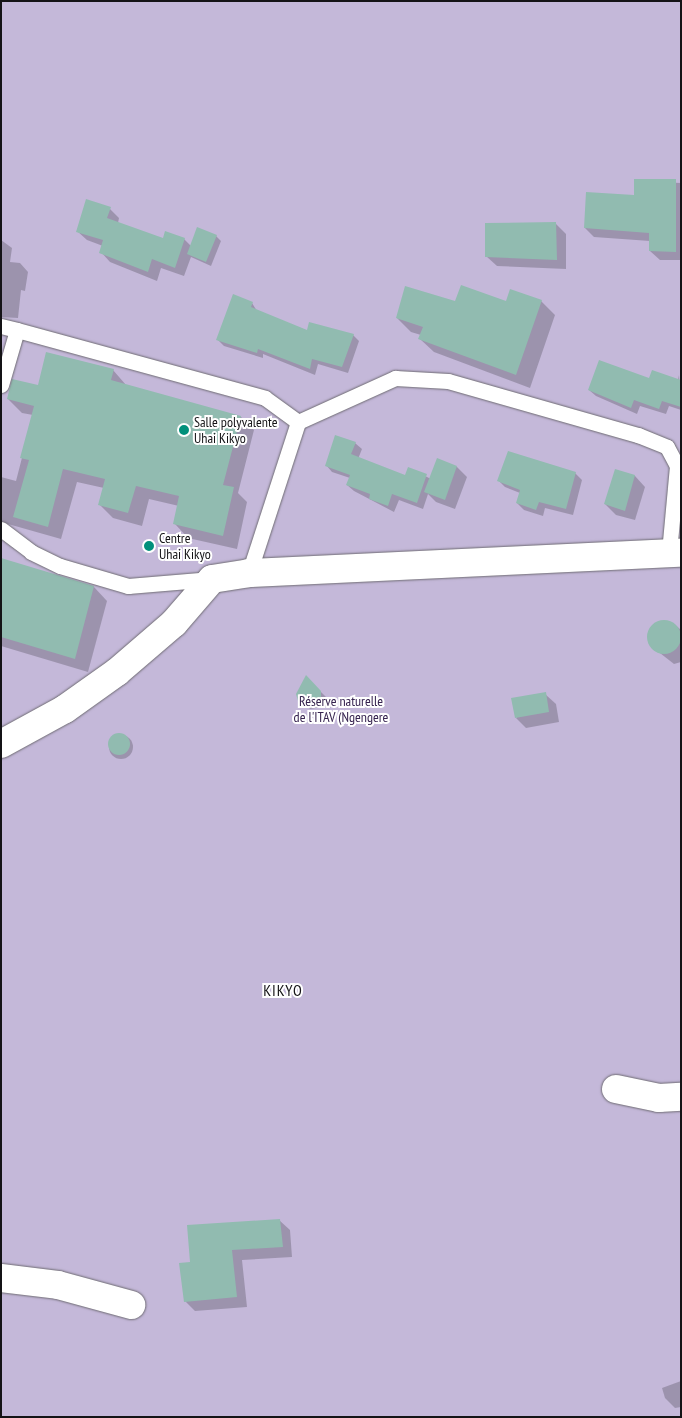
<!DOCTYPE html>
<meta charset="utf-8">
<style>
body{margin:0}
#map{position:relative;width:682px;height:1418px;overflow:hidden;background:#e2dfe7;font-family:"PT Sans Narrow",sans-serif}
div>[style]{position:absolute}
.green>*{inset:0;background:#c4b8d9}
.shadow>*{inset:0;background:#0003}
.round{border-radius:50%}
.building>*{inset:0;background:#91bbb0}
.roads{filter:drop-shadow(0 0 1px #6e6b72) drop-shadow(0 0 1px #6e6b72)}
.lane>*{height:15px;margin:-7.5px;padding:0 7.5px;transform-origin:7.5px;border-radius:7.5px;background:#fff}
.street>*{height:28px;margin:-14px;padding:0 14px;transform-origin:14px;border-radius:14px;background:#fff}
.dots>*{width:14px;height:14px;translate:-50% -50%;box-sizing:border-box;border:2px solid #fff;border-radius:50%}
span{translate:-50% -50%;white-space:nowrap;text-align:center;line-height:1.15;-webkit-text-stroke:4px #fff;paint-order:stroke}
.poi-label{font-size:14px;color:#141316}
.left{translate:0 -50%;text-align:left}
.park-label{font-size:14px;color:#36234f}
.quarter-label{font-size:16px;color:#141316;letter-spacing:1px}
.frame{position:absolute;inset:0;border:2px solid #141316;pointer-events:none}
</style>
<div id="map">
<div class="green">
<i style="clip-path:polygon(1px 1px,681px 1px,681px 1417px,1px 1417px)"></i>
</div>
<div class="shadow">
<i style="clip-path:polygon(636px 181px,681px 183px,681px 260px,660px 260px,650px 251px,650px 241px,594px 237px,585px 228px,636px 196px)"></i>
<i style="clip-path:polygon(110px 209px,119px 218px,118px 223px,164px 240px,184px 239px,191px 246px,216px 236px,221px 241px,211px 266px,191px 257px,184px 276px,161px 268px,157px 281px,110px 262px,101px 252px,103px 246px,87px 240px,77px 231px)"></i>
<i style="clip-path:polygon(556px 224px,566px 234px,566px 269px,497px 266px,486px 256px)"></i>
<i style="clip-path:polygon(1px 240px,12px 248px,10px 262px,20px 263px,28px 272px,25px 291px,21px 290px,18px 318px,1px 317px)"></i>
<i style="clip-path:polygon(541px 301px,555px 315px,530px 388px,434px 352px,420px 339px,421px 335px,411px 332px,397px 318px,456px 303px)"></i>
<i style="clip-path:polygon(252px 303px,257px 311px,308px 331px,353px 335px,359px 341px,348px 373px,318px 364px,315px 375px,263px 354px,263px 358px,224px 346px,218px 340px)"></i>
<i style="clip-path:polygon(113px 370px,126px 385px,241px 417px,254px 430px,238px 493px,247px 502px,237px 549px,188px 538px,175px 524px,179px 506px,149px 499px,142px 526px,113px 518px,100px 505px,104px 488px,77px 482px,61px 539px,1px 522px,1px 477px,16px 481px,33px 415px,22px 413px,8px 399px,39px 387px)"></i>
<i style="clip-path:polygon(679px 375px,681px 410px,669px 406px,666px 414px,640px 406px,637px 414px,596px 396px,589px 390px,650px 380px,678px 380px)"></i>
<i style="clip-path:polygon(355px 443px,362px 449px,358px 459px,405px 477px,409px 468px,431px 479px,438px 460px,457px 467px,467px 477px,455px 509px,436px 502px,428px 494px,423px 509px,399px 500px,394px 512px,354px 491px,347px 485px,350px 478px,332px 472px,326px 465px)"></i>
<i style="clip-path:polygon(616px 471px,635px 476px,645px 487px,635px 520px,616px 515px,605px 504px)"></i>
<i style="clip-path:polygon(575px 473px,582px 480px,573px 515px,545px 508px,543px 516px,524px 510px,517px 503px,520px 493px,505px 487px,498px 480px)"></i>
<i style="clip-path:polygon(1px 560px,94px 587px,107px 601px,88px 672px,1px 646px)"></i>
<i style="clip-path:polygon(659px 622px,673px 623px,681px 630px,681px 662px,674px 664px,651px 646px,649px 632px)"></i>
<i style="clip-path:polygon(306px 677px,326px 697px,322px 707px,310px 709px,297px 694px)"></i>
<i style="clip-path:polygon(545px 694px,556px 704px,559px 722px,526px 728px,516px 718px)"></i>
<i class="round" style="left:109px;top:735px;width:24px;height:24px"></i>
<i style="clip-path:polygon(279px 1220px,290px 1230px,292px 1257px,242px 1260px,247px 1307px,195px 1311px,185px 1301px,191px 1263px)"></i>
<i style="clip-path:polygon(681px 1381px,681px 1407px,675px 1408px,665px 1398px,662px 1388px)"></i>
</div>
<div class="building">
<i style="clip-path:polygon(634px 179px,676px 179px,676px 252px,649px 251px,649px 233px,584px 228px,586px 192px,634px 195px)"></i>
<i style="clip-path:polygon(86px 199px,111px 207px,107px 218px,163px 238px,165px 231px,185px 238px,175px 268px,152px 259px,148px 272px,99px 253px,103px 240px,76px 232px)"></i>
<i style="clip-path:polygon(556px 222px,557px 260px,485px 257px,485px 223px)"></i>
<i style="clip-path:polygon(197px 227px,217px 235px,206px 262px,187px 254px)"></i>
<i style="clip-path:polygon(461px 285px,506px 301px,510px 289px,542px 300px,516px 375px,418px 339px,423px 327px,396px 318px,405px 286px,455px 301px)"></i>
<i style="clip-path:polygon(233px 294px,253px 302px,251px 307px,307px 330px,309px 322px,354px 334px,342px 367px,312px 359px,310px 369px,258px 349px,257px 353px,216px 340px)"></i>
<i style="clip-path:polygon(46px 352px,114px 369px,111px 380px,241px 416px,223px 485px,234px 487px,223px 536px,173px 524px,179px 496px,136px 486px,128px 513px,98px 505px,105px 479px,63px 469px,48px 527px,13px 517px,29px 460px,20px 458px,34px 406px,7px 399px,12px 379px,38px 385px)"></i>
<i style="clip-path:polygon(599px 360px,649px 378px,652px 370px,681px 380px,681px 407px,662px 401px,659px 409px,634px 400px,631px 408px,588px 390px)"></i>
<i style="clip-path:polygon(335px 435px,356px 442px,351px 454px,405px 475px,408px 467px,427px 474px,417px 503px,392px 494px,388px 506px,369px 499px,370px 494px,346px 485px,350px 475px,325px 466px)"></i>
<i style="clip-path:polygon(508px 451px,576px 472px,566px 509px,539px 502px,536px 510px,516px 503px,520px 490px,497px 481px)"></i>
<i style="clip-path:polygon(437px 458px,457px 466px,445px 500px,424px 492px)"></i>
<i style="clip-path:polygon(615px 469px,635px 475px,625px 511px,604px 504px)"></i>
<i style="clip-path:polygon(1px 558px,94px 586px,75px 659px,1px 637px)"></i>
<i class="round" style="left:647px;top:620px;width:34px;height:34px"></i>
<i style="clip-path:polygon(306px 675px,321px 691px,321px 697px,310px 705px,298px 701px,296px 694px)"></i>
<i style="clip-path:polygon(546px 692px,549px 712px,515px 718px,511px 698px)"></i>
<i class="round" style="left:108px;top:733px;width:22px;height:22px"></i>
<i style="clip-path:polygon(280px 1219px,283px 1247px,232px 1250px,237px 1297px,184px 1302px,179px 1263px,190px 1262px,187px 1225px)"></i>
</div>
<div class="roads">
<div class="lane">
<i style="left:1px;top:326px;width:16px;rotate:14deg"></i>
<i style="left:1px;top:385px;width:57px;rotate:-73.8deg"></i>
<i style="left:17px;top:330px;width:257px;rotate:15.3deg"></i>
<i style="left:265px;top:398px;width:41px;rotate:36deg"></i>
<i style="left:1px;top:529px;width:38px;rotate:37deg"></i>
<i style="left:31px;top:552px;width:32px;rotate:26deg"></i>
<i style="left:60px;top:566px;width:71px;rotate:16.4deg"></i>
<i style="left:128px;top:586px;width:84px;rotate:-4.8deg"></i>
<i style="left:249px;top:573px;width:159px;rotate:-72deg"></i>
<i style="left:298px;top:422px;width:107px;rotate:-24.4deg"></i>
<i style="left:395px;top:378px;width:53px;rotate:3.2deg"></i>
<i style="left:448px;top:381px;width:198px;rotate:15.9deg"></i>
<i style="left:638px;top:435px;width:31px;rotate:22deg"></i>
<i style="left:667px;top:447px;width:21px;rotate:62deg"></i>
<i style="left:677px;top:466px;width:87px;rotate:95.3deg"></i>
</div>
<div class="street">
<i style="left:1px;top:744px;width:73px;rotate:-28.7deg"></i>
<i style="left:65px;top:709px;width:64px;rotate:-35.4deg"></i>
<i style="left:117px;top:672px;width:75px;rotate:-40.7deg"></i>
<i style="left:174px;top:623px;width:58px;rotate:-49.2deg"></i>
<i style="left:212px;top:579px;width:37px;rotate:-9deg"></i>
<i style="left:249px;top:573px;width:432px;rotate:-2.7deg"></i>
<i style="left:616px;top:1089px;width:44px;rotate:11.8deg"></i>
<i style="left:659px;top:1098px;width:22px;rotate:-3deg"></i>
<i style="left:1px;top:1278px;width:57px;rotate:7deg"></i>
<i style="left:58px;top:1285px;width:76px;rotate:15.3deg"></i>
</div>
</div>
<div class="dots">
<i style="left:184px;top:430px;background:#01907b"></i>
<i style="left:149px;top:546px;background:#01907b"></i>
</div>
<div class="poi-label">
<span class="left" style="left:194px;top:430px">Salle polyvalente<br>Uhai Kikyo</span>
<span class="left" style="left:159px;top:546px">Centre<br>Uhai Kikyo</span>
</div>
<div class="park-label">
<span style="left:341px;top:709px">Réserve naturelle<br>de l'ITAV (Ngengere</span>
</div>
<div class="quarter-label">
<span style="left:283px;top:990px">KIKYO</span>
</div>
<div class="frame"></div>
</div>
